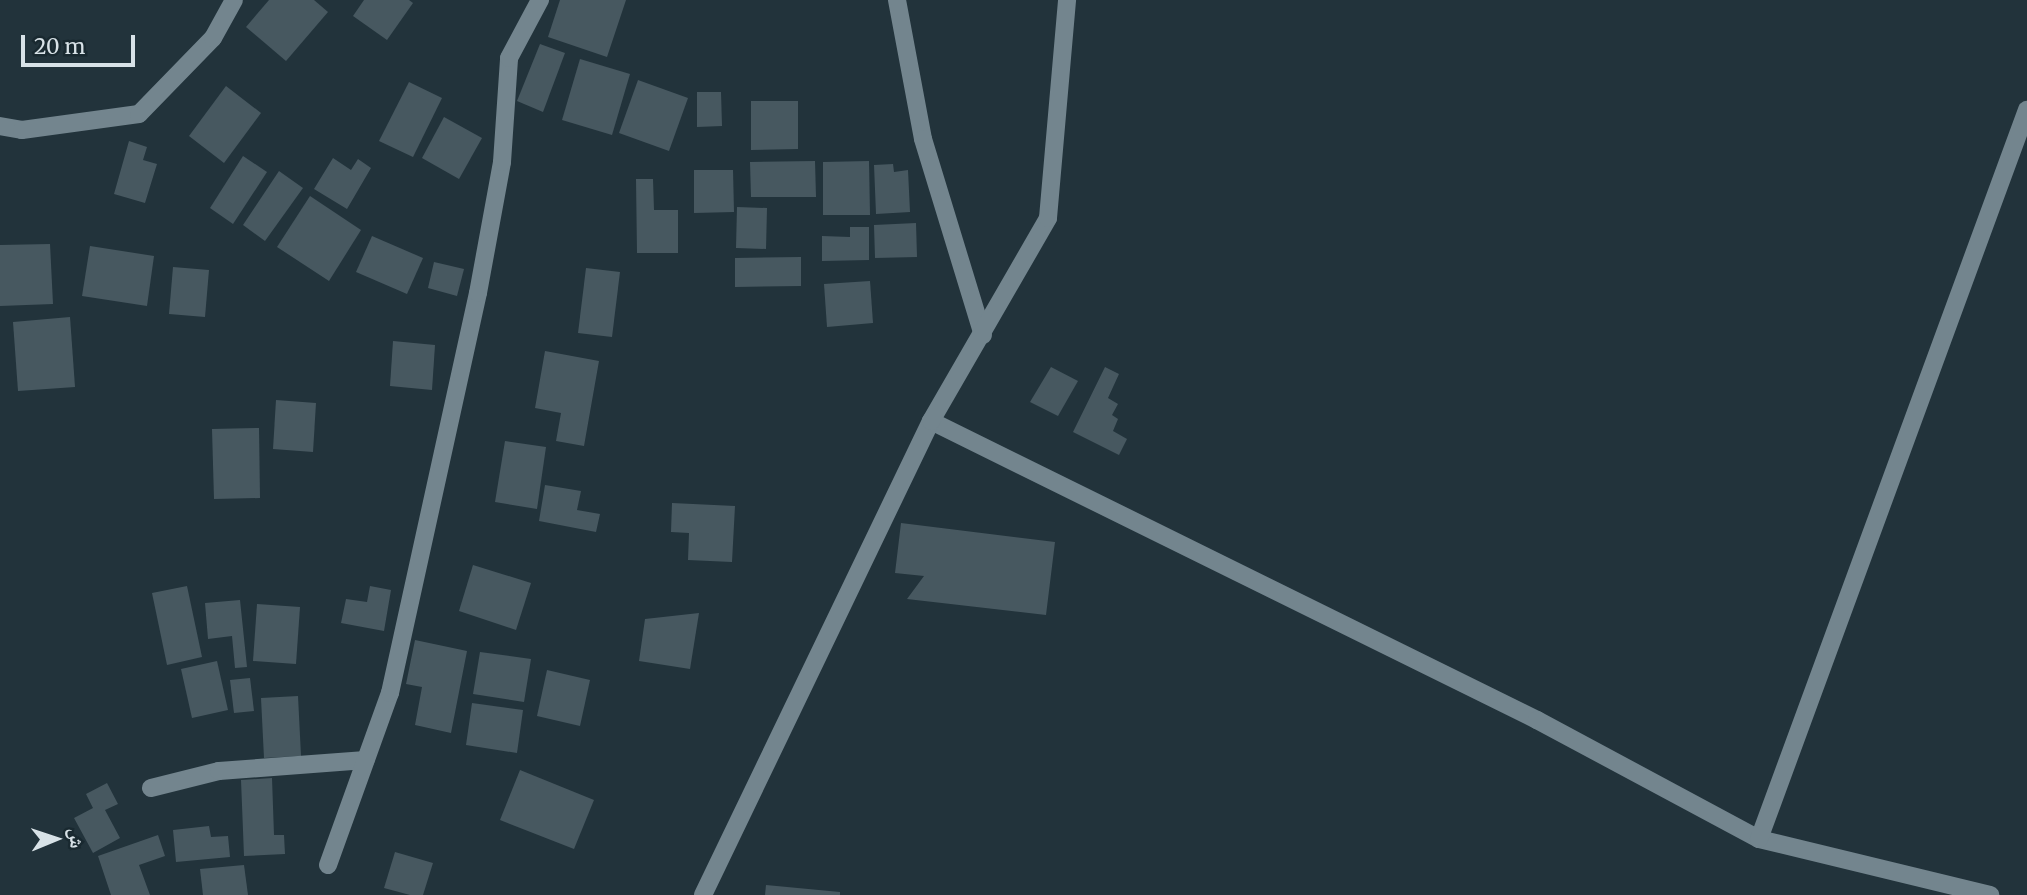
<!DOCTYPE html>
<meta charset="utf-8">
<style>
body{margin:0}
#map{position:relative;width:2027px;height:895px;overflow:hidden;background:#22333b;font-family:Merriweather,"Noto Naskh Arabic",serif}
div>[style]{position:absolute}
.building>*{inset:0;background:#475860}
.minor>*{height:18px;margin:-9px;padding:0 9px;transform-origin:9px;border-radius:9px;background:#73858e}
span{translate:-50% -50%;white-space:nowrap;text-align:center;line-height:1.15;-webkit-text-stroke:5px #192930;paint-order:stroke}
.north{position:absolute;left:21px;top:804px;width:70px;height:70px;-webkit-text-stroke:5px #192930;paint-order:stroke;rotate:88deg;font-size:19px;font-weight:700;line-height:28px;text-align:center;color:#d8e2e7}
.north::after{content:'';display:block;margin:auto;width:24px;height:32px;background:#d8e2e7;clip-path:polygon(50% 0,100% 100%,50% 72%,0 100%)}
.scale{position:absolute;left:21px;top:35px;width:114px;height:32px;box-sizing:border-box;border:4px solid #d8e2e7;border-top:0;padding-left:9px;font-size:21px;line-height:24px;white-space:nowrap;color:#d8e2e7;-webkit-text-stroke:5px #192930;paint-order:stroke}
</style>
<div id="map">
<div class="building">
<i style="clip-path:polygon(269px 0,314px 0,328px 12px,286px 61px,246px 27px)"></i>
<i style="clip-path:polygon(364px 0,409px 0,413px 3px,387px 40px,353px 16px)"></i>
<i style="clip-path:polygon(560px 0,626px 0,607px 57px,548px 37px)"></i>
<i style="clip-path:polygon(540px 44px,565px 53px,543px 112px,517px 101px)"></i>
<i style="clip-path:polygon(580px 59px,630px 74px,612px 135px,562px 120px)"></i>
<i style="clip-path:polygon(638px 80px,688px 98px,669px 151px,619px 133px)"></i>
<i style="clip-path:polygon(409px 82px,442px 98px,413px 157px,379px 141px)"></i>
<i style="clip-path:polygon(226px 86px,261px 113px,224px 163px,189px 136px)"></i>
<i style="clip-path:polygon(697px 92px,721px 92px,722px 126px,697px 127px)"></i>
<i style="clip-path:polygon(751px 101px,798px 101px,798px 149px,751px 150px)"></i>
<i style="clip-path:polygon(444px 117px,482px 138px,459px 179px,422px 158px)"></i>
<i style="clip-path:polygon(129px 141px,147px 147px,143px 160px,157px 164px,145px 203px,114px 194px)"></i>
<i style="clip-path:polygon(243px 156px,267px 172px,233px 224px,210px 208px)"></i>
<i style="clip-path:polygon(333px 158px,351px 170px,358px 159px,371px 168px,347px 209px,314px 189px)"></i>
<i style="clip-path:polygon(815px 161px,816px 197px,751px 197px,750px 162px)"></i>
<i style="clip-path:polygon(869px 161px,870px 215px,823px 215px,823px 162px)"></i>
<i style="clip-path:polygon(893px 164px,894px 172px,908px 170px,910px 212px,876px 214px,874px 165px)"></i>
<i style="clip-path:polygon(694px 170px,733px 170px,734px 212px,694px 213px)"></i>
<i style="clip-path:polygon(279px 171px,303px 188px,265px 241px,243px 225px)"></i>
<i style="clip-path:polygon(636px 179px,653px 179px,654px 210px,678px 210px,678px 253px,637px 253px)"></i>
<i style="clip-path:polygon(310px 196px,361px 230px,329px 281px,277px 247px)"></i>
<i style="clip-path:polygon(737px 207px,767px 208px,766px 249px,736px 248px)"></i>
<i style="clip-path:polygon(916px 223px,917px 257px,875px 258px,874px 225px)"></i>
<i style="clip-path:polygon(850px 227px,869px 227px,869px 260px,822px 261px,822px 236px,850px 237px)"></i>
<i style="clip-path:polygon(372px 236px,423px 258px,407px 294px,356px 272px)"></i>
<i style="clip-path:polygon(50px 244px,53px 304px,0 306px,0 245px)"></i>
<i style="clip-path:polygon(90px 246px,154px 256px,147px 306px,82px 296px)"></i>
<i style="clip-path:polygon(801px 257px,801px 286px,735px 287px,735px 258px)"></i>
<i style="clip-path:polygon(434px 262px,464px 269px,457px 296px,428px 288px)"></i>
<i style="clip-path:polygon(173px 267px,209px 270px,205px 317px,169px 314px)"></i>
<i style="clip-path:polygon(586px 268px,620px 272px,612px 337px,578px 333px)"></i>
<i style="clip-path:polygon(870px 281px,873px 323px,827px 327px,824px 284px)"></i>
<i style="clip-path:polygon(70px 317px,75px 387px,18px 391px,13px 322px)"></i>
<i style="clip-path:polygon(393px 341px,435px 345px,432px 390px,390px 386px)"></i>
<i style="clip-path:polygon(545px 351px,599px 361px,584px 446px,556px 441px,561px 413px,535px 408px)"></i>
<i style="clip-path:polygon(1051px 367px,1078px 381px,1058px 416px,1030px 402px)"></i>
<i style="clip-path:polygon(1105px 367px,1119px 374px,1108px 398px,1118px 404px,1112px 415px,1118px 419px,1113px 431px,1127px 439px,1119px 455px,1073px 432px)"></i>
<i style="clip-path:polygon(276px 400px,316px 403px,313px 452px,273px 449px)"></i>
<i style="clip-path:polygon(259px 428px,260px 498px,214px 499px,212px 429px)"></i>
<i style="clip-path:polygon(505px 441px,546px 447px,537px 509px,495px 502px)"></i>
<i style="clip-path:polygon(545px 485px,581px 491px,577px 510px,600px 514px,596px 532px,539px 521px)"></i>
<i style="clip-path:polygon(672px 503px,735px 506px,732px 562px,688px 560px,689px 533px,671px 532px)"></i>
<i style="clip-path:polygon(901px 523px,1055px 542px,1046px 615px,907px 599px,924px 576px,895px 573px)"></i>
<i style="clip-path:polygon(473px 565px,531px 583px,516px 630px,459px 611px)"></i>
<i style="clip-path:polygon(187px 586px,202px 657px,167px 665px,152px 593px)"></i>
<i style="clip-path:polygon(370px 586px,391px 590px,384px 631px,341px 623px,346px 599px,367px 602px)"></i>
<i style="clip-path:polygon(240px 600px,247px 667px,235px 668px,232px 636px,208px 639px,205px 603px)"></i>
<i style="clip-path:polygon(257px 604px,300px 607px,296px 664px,253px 661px)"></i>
<i style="clip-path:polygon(699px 613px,690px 669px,639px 661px,645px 619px)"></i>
<i style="clip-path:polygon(415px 640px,467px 651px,451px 733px,415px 725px,422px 687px,406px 684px)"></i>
<i style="clip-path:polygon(480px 652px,531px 659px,524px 702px,473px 694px)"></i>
<i style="clip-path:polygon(217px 661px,228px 710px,192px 718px,181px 669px)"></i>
<i style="clip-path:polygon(547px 670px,590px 680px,580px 726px,537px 716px)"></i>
<i style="clip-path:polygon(250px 678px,254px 711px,234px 713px,230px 680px)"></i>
<i style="clip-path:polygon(298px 696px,301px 756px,264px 758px,261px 698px)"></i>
<i style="clip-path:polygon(472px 703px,523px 710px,517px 753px,466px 745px)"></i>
<i style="clip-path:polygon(520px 770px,594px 800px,574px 849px,500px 820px)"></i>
<i style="clip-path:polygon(272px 778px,274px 835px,284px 835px,285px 854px,244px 856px,241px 780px)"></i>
<i style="clip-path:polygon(107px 783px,118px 804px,105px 810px,120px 838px,93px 853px,74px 818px,93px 808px,86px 794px)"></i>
<i style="clip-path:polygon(209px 826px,211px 837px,228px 836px,230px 857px,176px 862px,173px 830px)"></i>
<i style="clip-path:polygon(158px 835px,165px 856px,139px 865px,150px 895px,111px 895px,98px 856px)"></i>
<i style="clip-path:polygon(395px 852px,433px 863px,423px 895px,410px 895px,384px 888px)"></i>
<i style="clip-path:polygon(244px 865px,248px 895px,203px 895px,200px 869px)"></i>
<i style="clip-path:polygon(766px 885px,840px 892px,840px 895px,765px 895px)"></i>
</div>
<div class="minor">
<i style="left:897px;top:0;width:141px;rotate:79.4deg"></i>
<i style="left:923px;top:139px;width:205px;rotate:73deg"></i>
<i style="left:0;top:126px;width:22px;rotate:10deg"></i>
<i style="left:22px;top:130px;width:118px;rotate:-7.8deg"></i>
<i style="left:139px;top:114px;width:106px;rotate:-45.8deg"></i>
<i style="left:213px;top:38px;width:43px;rotate:-61.1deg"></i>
<i style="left:931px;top:421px;width:676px;rotate:26.26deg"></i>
<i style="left:1537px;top:720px;width:252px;rotate:28.2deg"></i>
<i style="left:1759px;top:839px;width:238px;rotate:13.6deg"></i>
<i style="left:151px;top:788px;width:70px;rotate:-14deg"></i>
<i style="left:219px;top:771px;width:147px;rotate:-4.3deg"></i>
<i style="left:1759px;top:839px;width:777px;rotate:-69.82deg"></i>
<i style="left:328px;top:865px;width:183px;rotate:-70.2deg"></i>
<i style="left:390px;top:693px;width:410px;rotate:-77.6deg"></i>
<i style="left:478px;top:293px;width:133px;rotate:-79.6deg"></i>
<i style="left:502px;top:162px;width:104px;rotate:-86.1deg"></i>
<i style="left:509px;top:58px;width:66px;rotate:-61.9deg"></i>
<i style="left:703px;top:895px;width:526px;rotate:-64.31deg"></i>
<i style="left:931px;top:421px;width:234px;rotate:-60deg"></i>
<i style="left:1048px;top:218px;width:219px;rotate:-85deg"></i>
</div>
<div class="north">ش</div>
<div class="scale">20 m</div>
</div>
